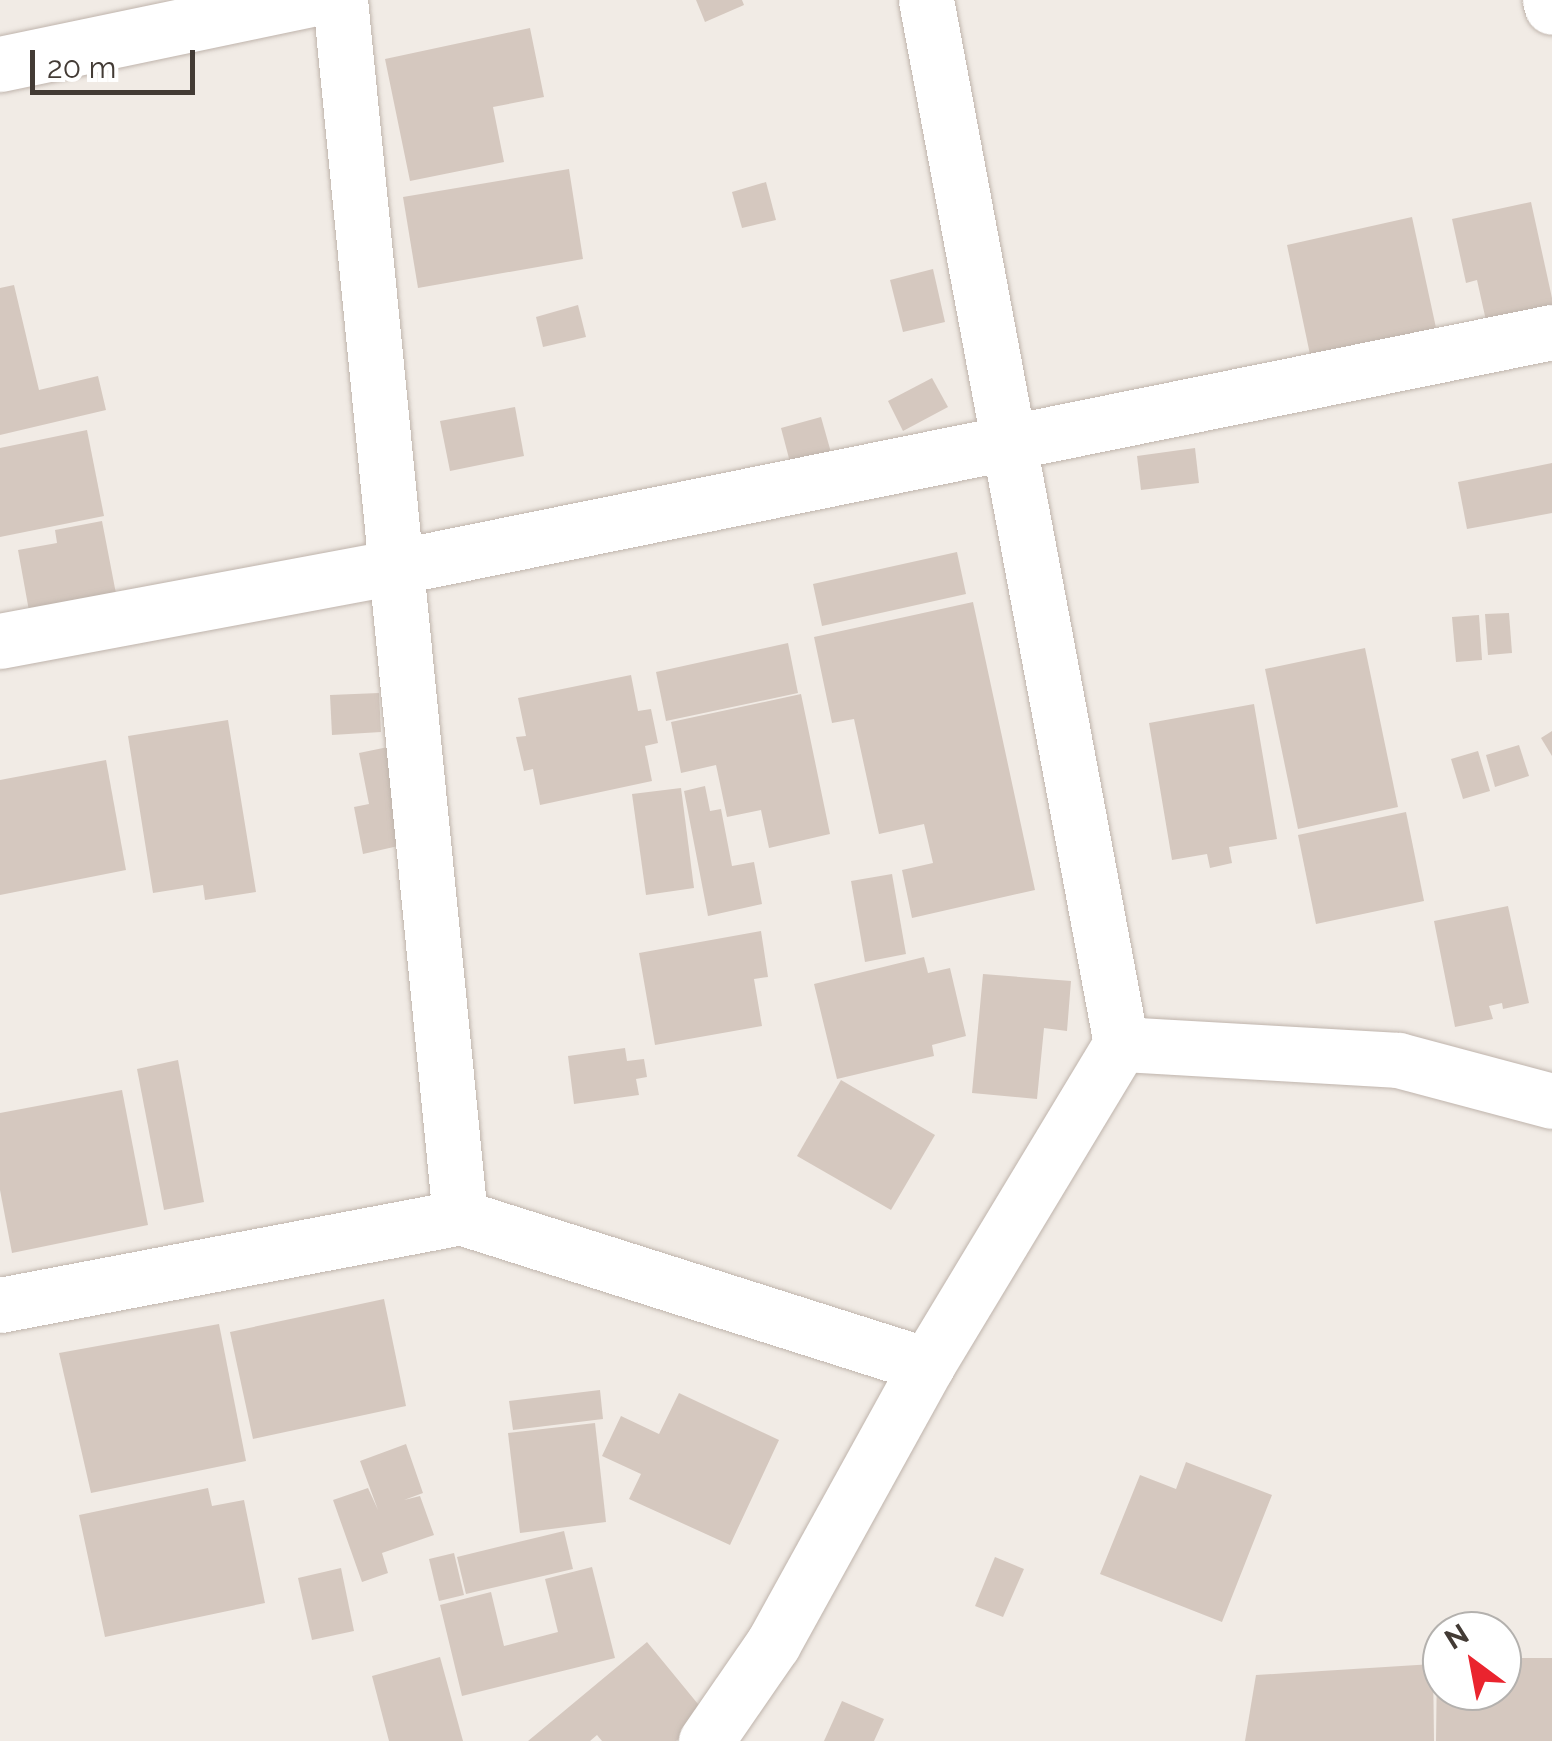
<!DOCTYPE html>
<style>
body{margin:0}
#map{position:relative;width:1552px;height:1741px;overflow:hidden;background:#f1ebe5;font-family:Raleway,sans-serif}
div>[style]{position:absolute}
.building>*{inset:0;background:#d5c8bf}
.roads{filter:drop-shadow(0 0 2px #bfb4ac) drop-shadow(0 0 2px #bfb4ac)}
.minor>*{height:55px;margin:-27.5px;padding:0 27.5px;transform-origin:27.5px;border-radius:27.5px;background:#fff}
span{translate:-50% -50%;white-space:nowrap;text-align:center;line-height:1.15;-webkit-text-stroke:9px #fff;paint-order:stroke}
.north{position:absolute;left:1422px;top:1611px;width:100px;height:100px;box-sizing:border-box;background:#fff;border:2px solid #b4b1ae;border-radius:50%;rotate:328deg;font-size:28px;font-weight:700;line-height:40px;text-align:center;color:#433b35}
.north::after{content:'';display:block;margin:auto;width:35px;height:45px;background:#ea242e;clip-path:polygon(50% 0,100% 100%,50% 72%,0 100%)}
.scale{position:absolute;left:30px;top:50px;width:165px;height:45px;box-sizing:border-box;border:5px solid #433b35;border-top:0;padding-left:12px;font-size:30px;line-height:35px;white-space:nowrap;color:#433b35;-webkit-text-stroke:8px #fff;paint-order:stroke}
</style>
<div id="map">
<div class="building">
<i style="clip-path:polygon(696px 0,742px 0,744px 5px,705px 22px)"></i>
<i style="clip-path:polygon(530px 28px,544px 97px,493px 107px,504px 162px,410px 181px,385px 59px)"></i>
<i style="clip-path:polygon(569px 169px,583px 259px,418px 288px,403px 197px)"></i>
<i style="clip-path:polygon(766px 182px,776px 220px,742px 228px,732px 192px)"></i>
<i style="clip-path:polygon(1531px 202px,1552px 298px,1552px 319px,1489px 334px,1477px 280px,1466px 283px,1452px 219px)"></i>
<i style="clip-path:polygon(1412px 217px,1438px 337px,1312px 364px,1287px 245px)"></i>
<i style="clip-path:polygon(933px 269px,945px 322px,903px 332px,890px 280px)"></i>
<i style="clip-path:polygon(14px 285px,39px 390px,98px 376px,106px 410px,0 435px,0 288px)"></i>
<i style="clip-path:polygon(578px 305px,586px 337px,543px 347px,536px 317px)"></i>
<i style="clip-path:polygon(932px 378px,948px 407px,903px 431px,888px 401px)"></i>
<i style="clip-path:polygon(515px 407px,524px 456px,450px 471px,440px 421px)"></i>
<i style="clip-path:polygon(821px 417px,832px 456px,791px 466px,781px 428px)"></i>
<i style="clip-path:polygon(87px 430px,104px 516px,0 537px,0 448px)"></i>
<i style="clip-path:polygon(1195px 448px,1199px 483px,1141px 490px,1137px 456px)"></i>
<i style="clip-path:polygon(1552px 463px,1552px 513px,1467px 529px,1458px 482px)"></i>
<i style="clip-path:polygon(102px 521px,118px 604px,31px 622px,18px 550px,57px 543px,55px 530px)"></i>
<i style="clip-path:polygon(957px 552px,966px 594px,822px 626px,813px 584px)"></i>
<i style="clip-path:polygon(973px 602px,1035px 890px,912px 918px,902px 870px,933px 863px,924px 824px,879px 834px,854px 719px,832px 723px,814px 637px)"></i>
<i style="clip-path:polygon(1509px 613px,1512px 653px,1488px 655px,1485px 614px)"></i>
<i style="clip-path:polygon(1479px 615px,1482px 660px,1456px 662px,1452px 617px)"></i>
<i style="clip-path:polygon(788px 643px,798px 693px,666px 721px,656px 672px)"></i>
<i style="clip-path:polygon(1365px 648px,1398px 807px,1298px 829px,1265px 669px)"></i>
<i style="clip-path:polygon(631px 675px,638px 711px,651px 709px,658px 743px,645px 746px,652px 781px,540px 805px,533px 769px,524px 771px,516px 737px,526px 736px,518px 698px)"></i>
<i style="clip-path:polygon(379px 693px,381px 732px,332px 735px,330px 695px)"></i>
<i style="clip-path:polygon(801px 694px,830px 834px,769px 848px,761px 810px,727px 817px,716px 765px,681px 773px,671px 722px)"></i>
<i style="clip-path:polygon(1254px 704px,1277px 839px,1229px 847px,1232px 863px,1210px 868px,1207px 854px,1172px 860px,1149px 723px)"></i>
<i style="clip-path:polygon(228px 720px,256px 892px,205px 900px,203px 885px,153px 893px,128px 736px)"></i>
<i style="clip-path:polygon(1552px 731px,1552px 756px,1541px 738px)"></i>
<i style="clip-path:polygon(1519px 745px,1529px 776px,1495px 787px,1486px 755px)"></i>
<i style="clip-path:polygon(388px 747px,407px 844px,363px 854px,354px 807px,369px 804px,359px 753px)"></i>
<i style="clip-path:polygon(1478px 751px,1490px 791px,1463px 799px,1451px 759px)"></i>
<i style="clip-path:polygon(106px 760px,126px 870px,0 895px,0 780px)"></i>
<i style="clip-path:polygon(705px 786px,710px 811px,721px 809px,732px 866px,754px 862px,762px 904px,708px 916px,684px 791px)"></i>
<i style="clip-path:polygon(681px 788px,694px 888px,646px 895px,632px 794px)"></i>
<i style="clip-path:polygon(1406px 812px,1424px 901px,1316px 924px,1298px 835px)"></i>
<i style="clip-path:polygon(892px 874px,906px 954px,865px 962px,851px 881px)"></i>
<i style="clip-path:polygon(1508px 906px,1529px 1003px,1503px 1009px,1502px 1003px,1489px 1006px,1493px 1019px,1455px 1027px,1434px 921px)"></i>
<i style="clip-path:polygon(761px 931px,768px 977px,754px 979px,762px 1026px,655px 1045px,639px 953px)"></i>
<i style="clip-path:polygon(924px 957px,928px 973px,950px 968px,966px 1036px,932px 1045px,934px 1056px,837px 1079px,814px 984px)"></i>
<i style="clip-path:polygon(983px 974px,1071px 981px,1067px 1031px,1044px 1028px,1037px 1099px,972px 1093px)"></i>
<i style="clip-path:polygon(625px 1048px,627px 1061px,644px 1059px,647px 1077px,636px 1079px,639px 1095px,574px 1104px,568px 1056px)"></i>
<i style="clip-path:polygon(178px 1060px,204px 1202px,164px 1210px,137px 1069px)"></i>
<i style="clip-path:polygon(841px 1080px,935px 1135px,891px 1210px,797px 1156px)"></i>
<i style="clip-path:polygon(122px 1090px,148px 1225px,12px 1253px,0 1190px,0 1113px)"></i>
<i style="clip-path:polygon(384px 1299px,406px 1406px,253px 1439px,230px 1332px)"></i>
<i style="clip-path:polygon(219px 1324px,246px 1461px,91px 1493px,59px 1353px)"></i>
<i style="clip-path:polygon(600px 1390px,603px 1419px,513px 1430px,509px 1401px)"></i>
<i style="clip-path:polygon(679px 1393px,779px 1440px,730px 1545px,629px 1499px,641px 1474px,602px 1456px,621px 1416px,659px 1434px)"></i>
<i style="clip-path:polygon(595px 1423px,606px 1522px,520px 1533px,508px 1433px)"></i>
<i style="clip-path:polygon(406px 1444px,423px 1493px,404px 1500px,420px 1496px,434px 1535px,382px 1553px,388px 1573px,362px 1582px,333px 1500px,368px 1488px,378px 1510px,360px 1461px)"></i>
<i style="clip-path:polygon(1186px 1462px,1272px 1495px,1222px 1622px,1100px 1574px,1140px 1475px,1176px 1489px)"></i>
<i style="clip-path:polygon(208px 1488px,212px 1506px,244px 1500px,265px 1603px,105px 1637px,79px 1515px)"></i>
<i style="clip-path:polygon(564px 1531px,573px 1569px,466px 1594px,457px 1557px)"></i>
<i style="clip-path:polygon(454px 1553px,464px 1595px,439px 1601px,429px 1559px)"></i>
<i style="clip-path:polygon(995px 1557px,1024px 1569px,1003px 1617px,975px 1606px)"></i>
<i style="clip-path:polygon(592px 1567px,615px 1658px,462px 1696px,440px 1605px,491px 1592px,504px 1646px,558px 1632px,545px 1579px)"></i>
<i style="clip-path:polygon(341px 1568px,354px 1631px,312px 1640px,298px 1578px)"></i>
<i style="clip-path:polygon(647px 1642px,707px 1715px,676px 1741px,602px 1741px,597px 1735px,590px 1741px,528px 1741px)"></i>
<i style="clip-path:polygon(440px 1657px,463px 1741px,389px 1741px,372px 1676px)"></i>
<i style="clip-path:polygon(1509px 1658px,1552px 1658px,1552px 1741px,1436px 1741px,1437px 1664px,1442px 1664px,1442px 1691px,1502px 1691px,1502px 1664px,1508px 1664px)"></i>
<i style="clip-path:polygon(1433px 1664px,1434px 1741px,1245px 1741px,1256px 1675px)"></i>
<i style="clip-path:polygon(842px 1701px,884px 1719px,874px 1741px,824px 1741px)"></i>
</div>
<div class="roads">
<div class="minor">
<i style="left:340px;top:0;width:1223px;rotate:84.37deg"></i>
<i style="left:926px;top:0;width:1062px;rotate:79.42deg"></i>
<i style="left:1550px;top:0;width:7px;rotate:74deg"></i>
<i style="left:0;top:64px;width:314px;rotate:-11.8deg"></i>
<i style="left:0;top:641px;width:403px;rotate:-10.6deg"></i>
<i style="left:396px;top:567px;width:1180px;rotate:-11.49deg"></i>
<i style="left:0;top:1305px;width:468px;rotate:-10.8deg"></i>
<i style="left:460px;top:1217px;width:490px;rotate:17.6deg"></i>
<i style="left:706px;top:1741px;width:118px;rotate:-55.4deg"></i>
<i style="left:773px;top:1644px;width:319px;rotate:-61.1deg"></i>
<i style="left:927px;top:1365px;width:375px;rotate:-58.9deg"></i>
<i style="left:1121px;top:1044px;width:277px;rotate:3.3deg"></i>
<i style="left:1398px;top:1060px;width:159px;rotate:14.9deg"></i>
</div>
</div>
<div class="north">N</div>
<div class="scale">20 m</div>
</div>
